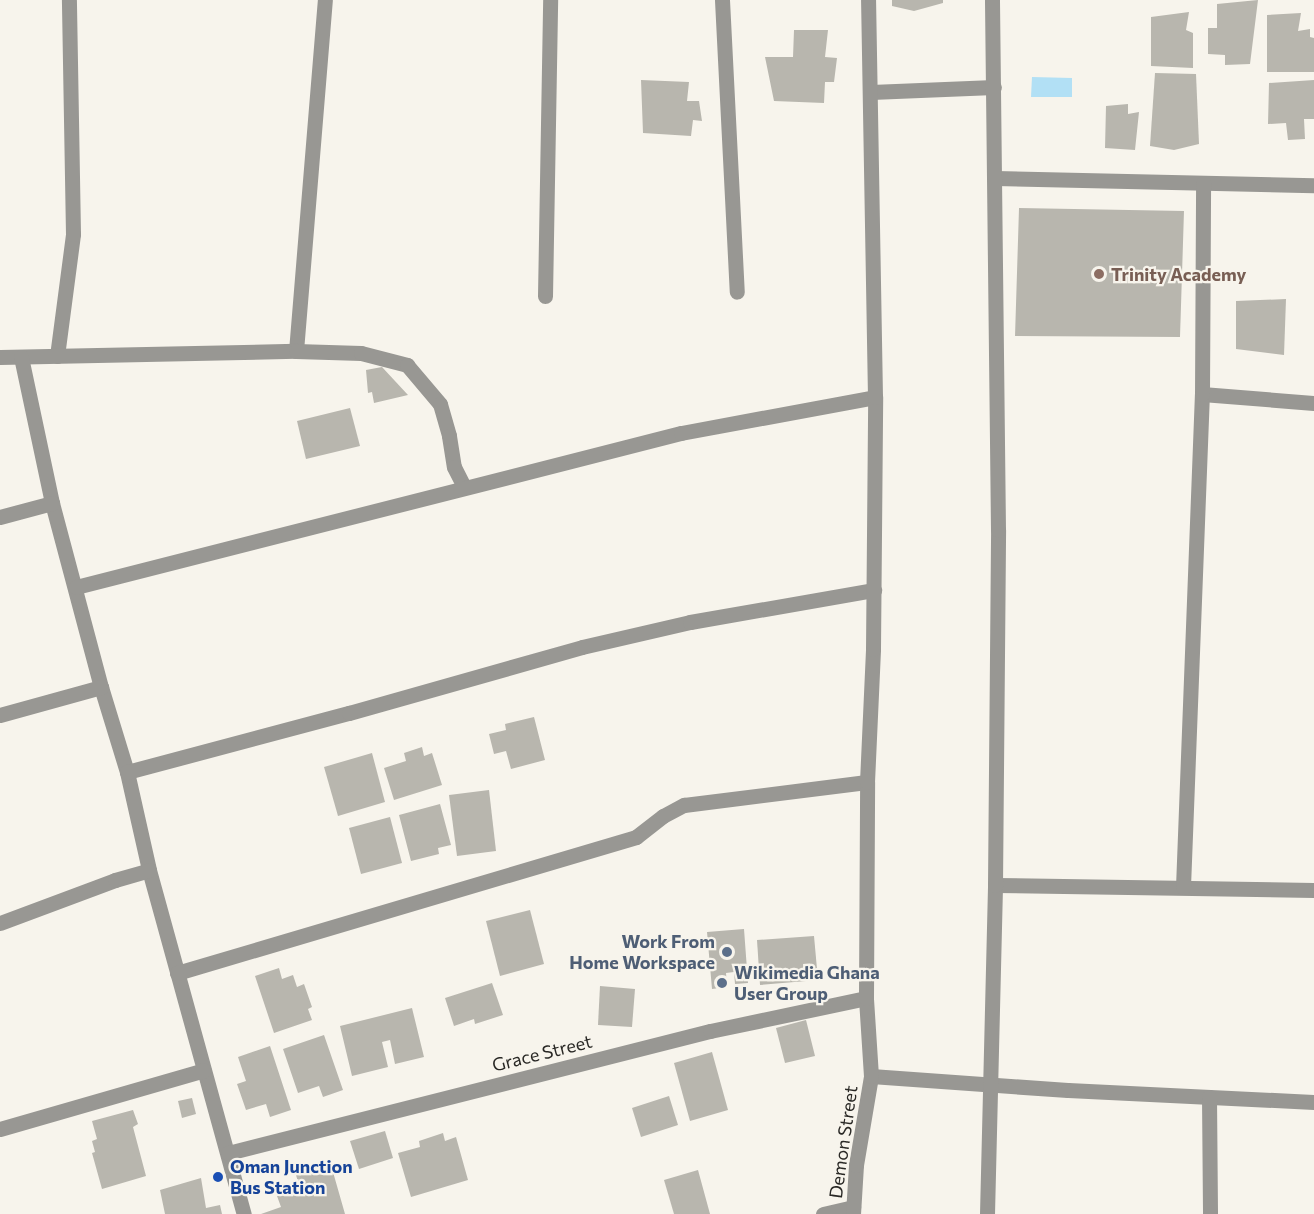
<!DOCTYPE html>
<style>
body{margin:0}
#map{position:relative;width:1314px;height:1214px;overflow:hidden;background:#f7f4ec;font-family:Commissioner,sans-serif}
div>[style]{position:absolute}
.water>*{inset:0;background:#b2e0f5}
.building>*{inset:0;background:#b8b6ae}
.street>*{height:15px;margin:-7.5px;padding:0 7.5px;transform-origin:7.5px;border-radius:7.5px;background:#989793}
.dots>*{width:16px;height:16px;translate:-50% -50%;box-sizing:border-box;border:3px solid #f7f4ec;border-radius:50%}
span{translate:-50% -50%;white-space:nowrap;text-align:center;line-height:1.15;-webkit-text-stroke:4.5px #f7f4ec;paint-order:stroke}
.education-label{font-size:18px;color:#785e54;font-weight:700}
.left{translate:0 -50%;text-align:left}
.service-label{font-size:18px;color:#4e5e75;font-weight:700}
.right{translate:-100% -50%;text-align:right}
.street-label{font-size:18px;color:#292825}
.transit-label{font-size:18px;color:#164399;font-weight:700}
</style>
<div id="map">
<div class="water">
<i style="clip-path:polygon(1032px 77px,1072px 78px,1072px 97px,1031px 97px)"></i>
</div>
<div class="building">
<i style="clip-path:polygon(892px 0,943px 0,943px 3px,914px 11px,892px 6px)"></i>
<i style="clip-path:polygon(1258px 0,1250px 64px,1225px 65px,1225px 55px,1208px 54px,1208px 28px,1217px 28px,1217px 4px)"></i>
<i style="clip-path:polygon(1189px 12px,1186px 30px,1193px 33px,1193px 68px,1151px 66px,1151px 17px)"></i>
<i style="clip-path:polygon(1301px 13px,1298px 31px,1310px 29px,1310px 37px,1314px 38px,1314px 72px,1267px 72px,1267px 15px)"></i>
<i style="clip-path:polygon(794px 30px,828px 30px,825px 57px,837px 58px,834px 82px,825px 82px,824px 103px,774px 101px,765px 57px,793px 57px)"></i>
<i style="clip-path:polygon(1155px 73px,1196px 74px,1199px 144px,1174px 150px,1150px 146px)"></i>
<i style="clip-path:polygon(641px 80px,689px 82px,687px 101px,699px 101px,702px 121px,693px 120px,691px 136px,643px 133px)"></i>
<i style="clip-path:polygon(1314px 80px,1314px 119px,1304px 119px,1305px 139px,1288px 140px,1286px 123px,1268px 124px,1269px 83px)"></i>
<i style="clip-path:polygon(1128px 104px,1128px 114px,1139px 112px,1135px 150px,1105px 148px,1106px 106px)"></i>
<i style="clip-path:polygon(1019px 208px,1184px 211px,1180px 337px,1015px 336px)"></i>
<i style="clip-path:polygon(1286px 299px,1284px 355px,1236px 349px,1236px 301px)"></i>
<i style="clip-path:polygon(382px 367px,408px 395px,374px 403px,372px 392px,368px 393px,366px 370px)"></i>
<i style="clip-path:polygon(350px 408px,360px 446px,306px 459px,297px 421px)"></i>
<i style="clip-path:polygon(534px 717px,545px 760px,511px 769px,506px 751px,494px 754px,489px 734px,506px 730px,505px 724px)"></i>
<i style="clip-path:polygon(422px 747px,424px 756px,432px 753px,442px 785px,394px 800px,384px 768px,406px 761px,404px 753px)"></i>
<i style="clip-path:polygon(372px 753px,385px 802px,338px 816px,324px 767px)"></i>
<i style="clip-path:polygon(489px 790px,496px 851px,457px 856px,449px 795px)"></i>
<i style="clip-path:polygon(440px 804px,451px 845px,438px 848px,439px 854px,411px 861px,399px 815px)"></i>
<i style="clip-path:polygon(390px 817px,402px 863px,361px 874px,349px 828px)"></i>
<i style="clip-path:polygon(530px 910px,544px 964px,500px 976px,486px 921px)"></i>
<i style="clip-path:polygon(744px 929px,748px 983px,735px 984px,734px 972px,726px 973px,727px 987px,712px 989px,707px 932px)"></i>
<i style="clip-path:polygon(814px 936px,818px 980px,760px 985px,757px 940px)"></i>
<i style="clip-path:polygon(279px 968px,282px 979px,293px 975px,297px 987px,304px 984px,312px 1007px,308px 1009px,312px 1020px,274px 1033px,255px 976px)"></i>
<i style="clip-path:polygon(492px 983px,503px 1015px,475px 1024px,474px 1019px,454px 1026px,445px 998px)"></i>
<i style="clip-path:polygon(600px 986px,635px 989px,632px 1027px,598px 1025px)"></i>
<i style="clip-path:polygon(412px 1008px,424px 1057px,395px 1064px,390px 1040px,382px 1042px,388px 1067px,352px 1076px,340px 1026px)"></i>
<i style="clip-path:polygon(806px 1020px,815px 1056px,785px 1063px,776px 1028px)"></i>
<i style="clip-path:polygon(324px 1035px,343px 1090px,323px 1097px,319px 1086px,298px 1093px,283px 1049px)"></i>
<i style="clip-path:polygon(270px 1046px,291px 1110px,270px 1117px,266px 1104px,246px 1110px,237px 1084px,246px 1081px,238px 1057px)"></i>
<i style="clip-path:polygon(712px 1052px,728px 1110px,690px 1121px,674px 1063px)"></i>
<i style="clip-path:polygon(669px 1096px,678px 1125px,641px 1137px,632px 1108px)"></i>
<i style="clip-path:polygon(192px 1098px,196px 1114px,182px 1118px,178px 1101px)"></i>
<i style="clip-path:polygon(133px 1110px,138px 1124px,133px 1127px,146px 1176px,102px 1189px,92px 1153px,95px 1152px,92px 1141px,97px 1139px,92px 1121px)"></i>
<i style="clip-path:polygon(385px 1131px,393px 1158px,359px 1169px,350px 1141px)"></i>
<i style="clip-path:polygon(443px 1133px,445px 1141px,456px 1137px,468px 1180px,411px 1197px,398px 1153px,420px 1147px,419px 1141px)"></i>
<i style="clip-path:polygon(331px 1165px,345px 1214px,261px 1214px,281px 1207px,277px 1196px,300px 1189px,296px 1175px)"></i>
<i style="clip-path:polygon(698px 1170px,710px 1214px,674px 1214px,664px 1180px)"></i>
<i style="clip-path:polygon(201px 1178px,206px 1208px,220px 1205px,222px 1214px,165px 1214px,160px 1190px)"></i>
</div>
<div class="street">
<i style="left:722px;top:0;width:292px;rotate:87.1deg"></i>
<i style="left:871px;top:92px;width:123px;rotate:-2.3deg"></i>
<i style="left:995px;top:178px;width:319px;rotate:1.3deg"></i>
<i style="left:545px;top:296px;width:296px;rotate:-89deg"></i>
<i style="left:296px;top:351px;width:352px;rotate:-85.3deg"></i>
<i style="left:57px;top:356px;width:123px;rotate:-82.5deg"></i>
<i style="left:73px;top:234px;width:234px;rotate:-91deg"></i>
<i style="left:0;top:357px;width:296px;rotate:-1.2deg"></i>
<i style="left:296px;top:351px;width:65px;rotate:1.8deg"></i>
<i style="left:361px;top:353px;width:48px;rotate:14.6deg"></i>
<i style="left:407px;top:365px;width:51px;rotate:49.8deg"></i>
<i style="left:440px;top:404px;width:33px;rotate:74deg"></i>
<i style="left:449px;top:436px;width:31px;rotate:81deg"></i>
<i style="left:454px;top:467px;width:22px;rotate:63deg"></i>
<i style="left:21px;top:357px;width:149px;rotate:78deg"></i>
<i style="left:52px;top:503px;width:190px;rotate:75.1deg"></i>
<i style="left:101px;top:687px;width:89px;rotate:73deg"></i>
<i style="left:127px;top:772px;width:100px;rotate:77.3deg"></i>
<i style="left:149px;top:870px;width:357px;rotate:74.6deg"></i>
<i style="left:1202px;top:394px;width:112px;rotate:4.6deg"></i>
<i style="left:0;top:517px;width:54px;rotate:-15.1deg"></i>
<i style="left:76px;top:587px;width:624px;rotate:-14.28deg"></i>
<i style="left:681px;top:433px;width:197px;rotate:-10.5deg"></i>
<i style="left:0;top:715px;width:105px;rotate:-15.5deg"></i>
<i style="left:127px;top:772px;width:230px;rotate:-14.9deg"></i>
<i style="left:349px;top:713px;width:242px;rotate:-15.8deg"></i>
<i style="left:582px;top:647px;width:111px;rotate:-13deg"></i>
<i style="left:690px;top:622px;width:187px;rotate:-9.9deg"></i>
<i style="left:995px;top:885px;width:319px;rotate:0.9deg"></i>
<i style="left:1183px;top:887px;width:493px;rotate:-87.8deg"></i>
<i style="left:1202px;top:394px;width:211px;rotate:-89.7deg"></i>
<i style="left:0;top:923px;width:123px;rotate:-20.5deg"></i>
<i style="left:115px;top:880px;width:35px;rotate:-16deg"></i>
<i style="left:177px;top:973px;width:479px;rotate:-16.5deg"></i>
<i style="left:636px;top:837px;width:34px;rotate:-38deg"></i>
<i style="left:663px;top:816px;width:24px;rotate:-28deg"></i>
<i style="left:684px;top:805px;width:184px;rotate:-7.2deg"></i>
<i style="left:871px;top:1076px;width:197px;rotate:4.1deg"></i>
<i style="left:1068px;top:1090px;width:246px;rotate:2.8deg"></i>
<i style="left:1209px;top:1097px;width:117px;rotate:89.5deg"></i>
<i style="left:0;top:1129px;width:212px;rotate:-16.1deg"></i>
<i style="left:228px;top:1153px;width:497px;rotate:-14.2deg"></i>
<i style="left:710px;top:1031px;width:159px;rotate:-11.9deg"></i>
<i style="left:823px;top:1214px;width:31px;rotate:-13deg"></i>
<i style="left:853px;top:1214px;width:49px;rotate:-86.5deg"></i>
<i style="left:856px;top:1165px;width:90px;rotate:-80.4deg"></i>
<i style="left:871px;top:1076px;width:78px;rotate:-93.7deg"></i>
<i style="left:866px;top:998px;width:216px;rotate:-89.7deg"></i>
<i style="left:867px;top:782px;width:133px;rotate:-87.4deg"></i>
<i style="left:873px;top:649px;width:252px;rotate:-89.5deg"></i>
<i style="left:875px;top:397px;width:397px;rotate:-91deg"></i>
<i style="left:987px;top:1214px;width:329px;rotate:-88.6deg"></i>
<i style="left:995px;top:885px;width:355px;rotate:-89.5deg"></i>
<i style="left:998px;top:530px;width:530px;rotate:-90.65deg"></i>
</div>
<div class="dots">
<i style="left:1099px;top:274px;background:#8d6e63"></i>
<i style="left:727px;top:952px;background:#5c6f8a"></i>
<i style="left:722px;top:983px;background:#5c6f8a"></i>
<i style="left:218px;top:1177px;background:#1a4fb4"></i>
</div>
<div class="education-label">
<span class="left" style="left:1111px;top:274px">Trinity Academy</span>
</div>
<div class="service-label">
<span class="right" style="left:715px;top:952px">Work From<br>Home Workspace</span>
<span class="left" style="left:734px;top:983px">Wikimedia Ghana<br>User Group</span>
</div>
<div class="street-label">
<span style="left:542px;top:1053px;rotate:-14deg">Grace Street</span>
<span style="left:843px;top:1142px;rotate:-82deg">Demon Street</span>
</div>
<div class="transit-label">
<span class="left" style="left:230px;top:1177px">Oman Junction<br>Bus Station</span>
</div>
</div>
